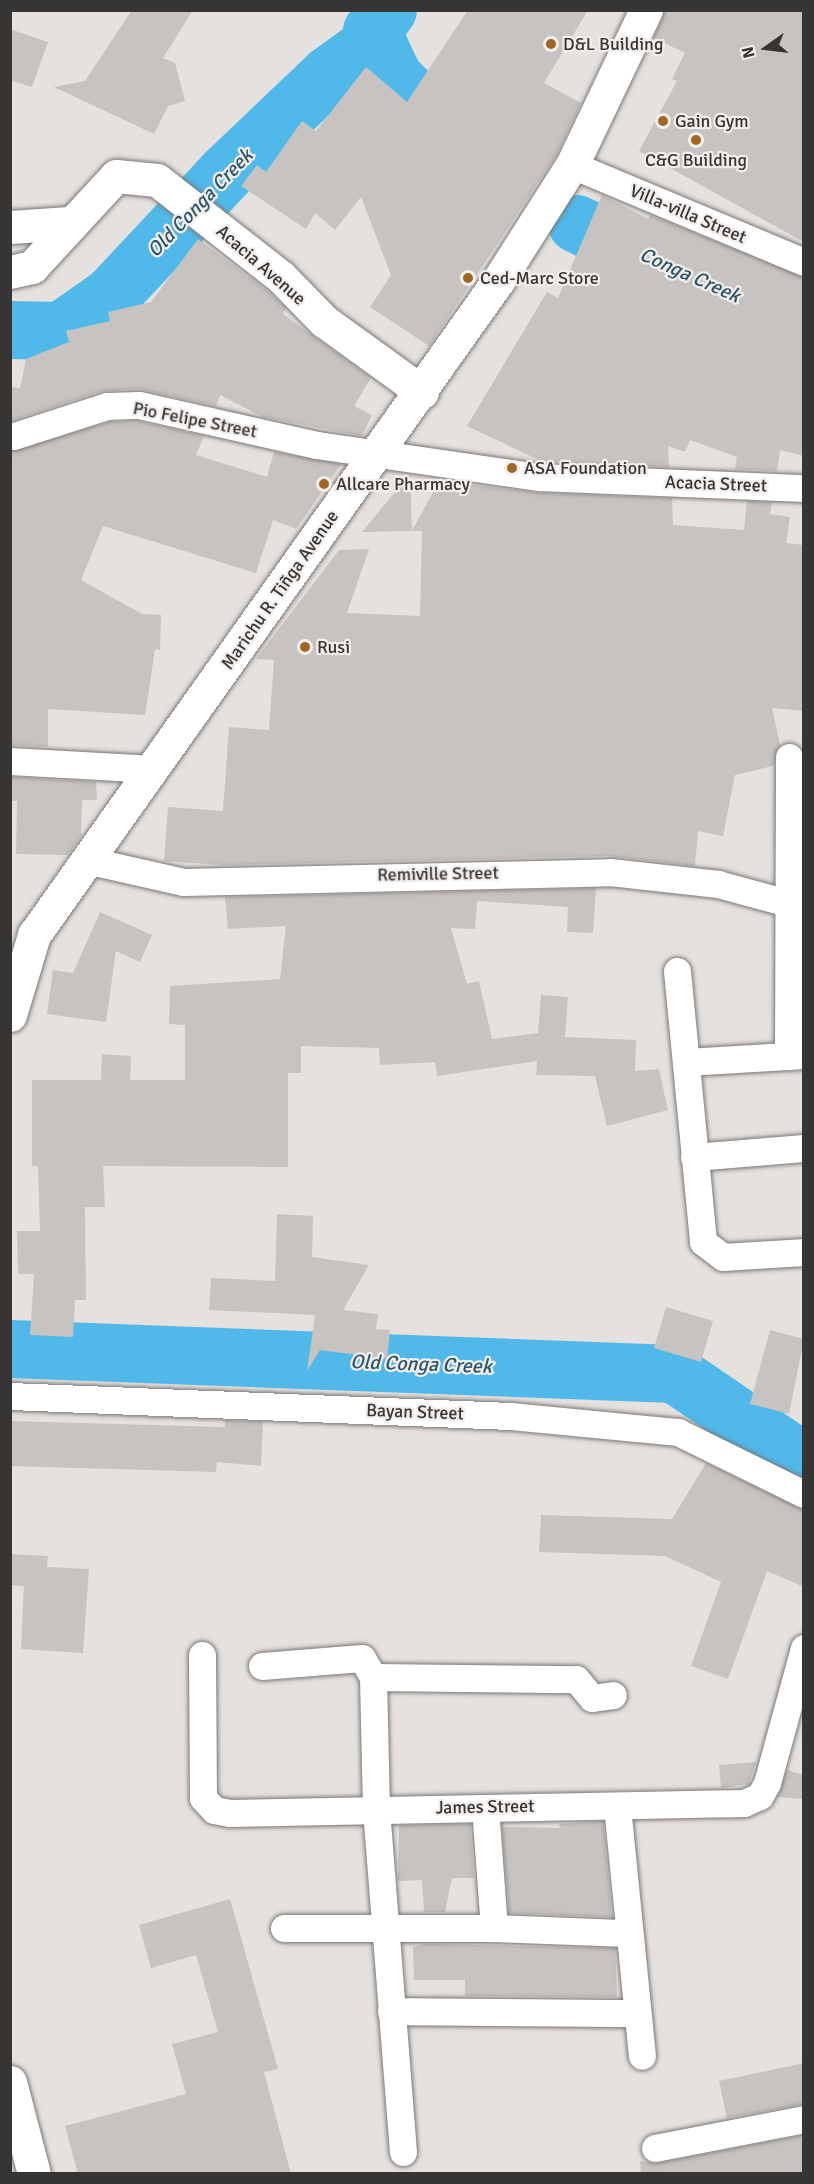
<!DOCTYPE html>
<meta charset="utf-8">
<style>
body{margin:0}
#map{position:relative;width:814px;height:2184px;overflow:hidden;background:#e5e1de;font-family:Signika,sans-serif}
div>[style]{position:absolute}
.river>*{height:58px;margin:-29px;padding:0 29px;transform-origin:29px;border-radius:29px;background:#50b9ea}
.building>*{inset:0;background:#c7c3c0}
.roads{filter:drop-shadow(0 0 2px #7b7875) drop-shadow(0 0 2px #7b7875)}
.minor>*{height:27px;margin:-13.5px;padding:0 13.5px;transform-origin:13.5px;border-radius:13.5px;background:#fff}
.tertiary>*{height:33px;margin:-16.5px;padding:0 16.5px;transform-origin:16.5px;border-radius:16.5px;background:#fff}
.secondary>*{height:33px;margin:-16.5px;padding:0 16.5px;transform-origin:16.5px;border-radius:16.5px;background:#fff}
.dots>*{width:16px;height:16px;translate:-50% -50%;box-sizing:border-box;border:3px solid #f2eeec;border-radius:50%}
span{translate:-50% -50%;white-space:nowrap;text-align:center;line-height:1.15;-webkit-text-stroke:4.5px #f2eeec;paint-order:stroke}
.poi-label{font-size:18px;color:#363534}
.left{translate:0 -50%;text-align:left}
.street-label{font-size:18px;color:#363534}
.water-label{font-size:20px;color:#2b566c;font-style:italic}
.frame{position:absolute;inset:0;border:12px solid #363534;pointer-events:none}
.north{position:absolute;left:736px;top:18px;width:60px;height:60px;-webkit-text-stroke:4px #f2eeec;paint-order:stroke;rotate:256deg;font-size:16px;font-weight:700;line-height:24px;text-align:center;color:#363534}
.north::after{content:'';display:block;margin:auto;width:21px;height:27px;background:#363534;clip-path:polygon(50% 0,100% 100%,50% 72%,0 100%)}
</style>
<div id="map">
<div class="river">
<i style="left:388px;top:10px;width:26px;rotate:127deg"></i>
<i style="left:372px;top:31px;width:52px;rotate:64.9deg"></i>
<i style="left:394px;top:78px;width:106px;rotate:44.2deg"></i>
<i style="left:577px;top:224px;width:93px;rotate:26deg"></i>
<i style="left:10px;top:330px;width:51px;rotate:1.1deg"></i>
<i style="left:61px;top:331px;width:61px;rotate:-35deg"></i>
<i style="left:111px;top:296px;width:167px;rotate:-46.9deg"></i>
<i style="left:225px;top:174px;width:144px;rotate:-43.6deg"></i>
<i style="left:329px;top:75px;width:58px;rotate:-35.9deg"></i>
<i style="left:10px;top:1349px;width:665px;rotate:2.15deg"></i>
<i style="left:675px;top:1374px;width:156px;rotate:34.3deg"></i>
</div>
<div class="building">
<i style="clip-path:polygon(132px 10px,193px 10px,163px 58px,175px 63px,185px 101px,168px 106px,154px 134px,54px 87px,85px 81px)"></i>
<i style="clip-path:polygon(468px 10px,588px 10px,544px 83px,581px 103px,556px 156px,429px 346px,370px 307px,391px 275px,361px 197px,335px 230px,315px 213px,306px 229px,241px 186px,257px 165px,266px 172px,302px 121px,316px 131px,366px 67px,407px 102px)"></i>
<i style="clip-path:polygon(664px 10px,804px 10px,804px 242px,639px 151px,677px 81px,672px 79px,685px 53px,654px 38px)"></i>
<i style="clip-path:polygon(10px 29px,48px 42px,32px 87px,10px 80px)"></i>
<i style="clip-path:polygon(602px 195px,648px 219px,650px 215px,804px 277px,804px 456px,780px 450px,777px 471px,735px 469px,737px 457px,690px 440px,685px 452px,668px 446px,669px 467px,541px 461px,467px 426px,547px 292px,558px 298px)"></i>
<i style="clip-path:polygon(198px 239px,268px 291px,286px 308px,283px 314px,371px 378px,354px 406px,372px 415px,362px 436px,263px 417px,220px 395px,216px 406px,139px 389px,102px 391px,10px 421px,10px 387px,20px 388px,26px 359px,69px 342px,66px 331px,110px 321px,108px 312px,151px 302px)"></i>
<i style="clip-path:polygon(137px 421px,204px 436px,196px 455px,267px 477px,274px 452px,341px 464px,296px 529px,273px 520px,256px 573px,103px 526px,81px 580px,142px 614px,161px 615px,160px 650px,155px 649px,145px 715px,48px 709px,48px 747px,10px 745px,10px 451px,110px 422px)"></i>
<i style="clip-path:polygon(410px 474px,412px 531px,362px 532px)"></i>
<i style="clip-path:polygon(439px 481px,539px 493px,672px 498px,673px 525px,744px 530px,747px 501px,772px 502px,770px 514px,790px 517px,786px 543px,804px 545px,804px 711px,772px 708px,780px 745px,773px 766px,735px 775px,723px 836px,698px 831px,695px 866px,610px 856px,223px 865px,164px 861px,168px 807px,223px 811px,229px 727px,269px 730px,274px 660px,256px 659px,339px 550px,369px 549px,347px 613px,420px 616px,422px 531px,412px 531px)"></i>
<i style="clip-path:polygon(10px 777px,96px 782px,97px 800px,82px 800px,81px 836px,68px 855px,16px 854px,17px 801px,10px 801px)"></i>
<i style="clip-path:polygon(596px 888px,593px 933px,567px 932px,568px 907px,477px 901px,475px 929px,451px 928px,467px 984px,479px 981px,492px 1039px,538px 1033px,541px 995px,568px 997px,565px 1037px,636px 1040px,635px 1071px,659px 1069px,668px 1110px,607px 1126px,595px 1076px,536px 1075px,537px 1061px,437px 1076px,435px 1062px,380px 1065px,379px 1048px,301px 1046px,301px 1073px,288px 1073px,288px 1167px,103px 1166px,105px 1207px,85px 1207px,86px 1300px,75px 1300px,73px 1337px,30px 1335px,34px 1274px,18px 1274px,17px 1231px,40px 1231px,38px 1166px,32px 1166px,32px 1080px,101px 1080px,102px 1054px,131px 1056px,130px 1080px,185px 1080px,185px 1025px,169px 1024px,170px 986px,280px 979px,286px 926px,228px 929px,225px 897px)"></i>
<i style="clip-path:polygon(100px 912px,152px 935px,140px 962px,116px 951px,106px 1022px,47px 1014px,53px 970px,73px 973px)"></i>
<i style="clip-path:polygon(277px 1214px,313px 1216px,312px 1257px,369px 1265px,343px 1310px,378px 1314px,376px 1329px,390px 1330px,387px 1359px,320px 1350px,307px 1371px,315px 1315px,209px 1310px,211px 1278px,275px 1281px)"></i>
<i style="clip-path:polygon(666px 1307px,713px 1321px,701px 1362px,654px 1348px)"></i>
<i style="clip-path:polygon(770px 1330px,804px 1339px,789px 1414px,750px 1404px)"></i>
<i style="clip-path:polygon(225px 1420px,263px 1422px,261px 1466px,217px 1462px,216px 1472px,10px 1466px,10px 1421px,225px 1427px)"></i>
<i style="clip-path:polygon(706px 1463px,804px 1510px,804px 1587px,767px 1571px,728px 1679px,691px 1666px,721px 1582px,665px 1556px,539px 1552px,541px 1515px,672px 1519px)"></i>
<i style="clip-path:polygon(10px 1554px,48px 1556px,47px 1567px,89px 1569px,83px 1653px,21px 1649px,24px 1586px,10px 1585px)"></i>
<i style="clip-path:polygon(756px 1762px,749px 1784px,721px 1788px,719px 1765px)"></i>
<i style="clip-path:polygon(787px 1770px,804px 1775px,804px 1799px,777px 1797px)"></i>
<i style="clip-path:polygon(603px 1821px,612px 1917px,509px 1913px,502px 1827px,560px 1828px,559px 1824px)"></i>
<i style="clip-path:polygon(470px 1824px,474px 1878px,452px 1878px,445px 1912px,424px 1912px,422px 1880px,398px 1881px,399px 1825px)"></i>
<i style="clip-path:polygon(230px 1899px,278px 2069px,264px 2072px,291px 2174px,78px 2174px,65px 2126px,186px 2094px,172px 2044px,218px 2032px,196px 1955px,151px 1968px,139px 1925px)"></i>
<i style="clip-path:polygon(426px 1944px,615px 1948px,617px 1997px,465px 1996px,465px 1980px,414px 1980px,413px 1947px)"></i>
<i style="clip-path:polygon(804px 2063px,804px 2104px,727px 2118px,719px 2081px)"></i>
<i style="clip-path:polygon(804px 2135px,804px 2174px,641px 2174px,640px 2161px,658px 2163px)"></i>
</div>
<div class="roads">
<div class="minor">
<i style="left:572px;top:165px;width:251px;rotate:22.7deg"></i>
<i style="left:14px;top:436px;width:98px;rotate:-17.9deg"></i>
<i style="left:107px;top:406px;width:32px;rotate:-2deg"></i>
<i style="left:139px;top:405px;width:182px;rotate:12.7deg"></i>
<i style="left:317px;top:445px;width:225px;rotate:8.2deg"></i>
<i style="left:540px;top:477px;width:264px;rotate:2.4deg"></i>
<i style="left:10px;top:761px;width:144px;rotate:3.2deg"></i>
<i style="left:86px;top:860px;width:100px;rotate:12.7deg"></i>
<i style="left:184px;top:882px;width:426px;rotate:-1.3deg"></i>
<i style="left:610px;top:872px;width:109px;rotate:6.3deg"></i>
<i style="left:718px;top:884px;width:73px;rotate:15.2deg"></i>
<i style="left:677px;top:971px;width:272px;rotate:84.5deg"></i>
<i style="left:703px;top:1242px;width:25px;rotate:37deg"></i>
<i style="left:723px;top:1257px;width:81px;rotate:-3.5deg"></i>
<i style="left:788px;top:1056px;width:299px;rotate:-89.8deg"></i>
<i style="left:686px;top:1062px;width:118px;rotate:-3.4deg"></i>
<i style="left:694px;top:1157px;width:110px;rotate:-4.7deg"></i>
<i style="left:10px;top:1396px;width:501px;rotate:2.29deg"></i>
<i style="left:511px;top:1416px;width:168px;rotate:5.5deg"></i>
<i style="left:678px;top:1432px;width:140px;rotate:26.2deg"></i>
<i style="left:202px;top:1655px;width:143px;rotate:89.6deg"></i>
<i style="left:203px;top:1798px;width:16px;rotate:47deg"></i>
<i style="left:214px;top:1810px;width:15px;rotate:11deg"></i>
<i style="left:229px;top:1813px;width:515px;rotate:-1.11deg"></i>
<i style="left:744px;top:1803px;width:17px;rotate:-24deg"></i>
<i style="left:760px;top:1796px;width:15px;rotate:-62deg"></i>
<i style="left:767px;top:1783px;width:140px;rotate:-74.7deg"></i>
<i style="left:262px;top:1666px;width:100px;rotate:-4.6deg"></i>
<i style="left:362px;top:1658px;width:22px;rotate:60deg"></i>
<i style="left:373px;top:1677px;width:132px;rotate:88.7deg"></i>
<i style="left:376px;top:1809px;width:344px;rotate:85.5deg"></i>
<i style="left:373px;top:1677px;width:203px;rotate:0.6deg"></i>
<i style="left:576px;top:1679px;width:25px;rotate:50deg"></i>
<i style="left:592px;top:1698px;width:21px;rotate:-8deg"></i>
<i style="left:617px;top:1806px;width:251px;rotate:84.3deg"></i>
<i style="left:284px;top:1928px;width:210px"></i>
<i style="left:494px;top:1928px;width:120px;rotate:-94.3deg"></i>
<i style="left:494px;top:1928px;width:133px;rotate:2.2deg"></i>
<i style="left:391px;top:2011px;width:243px;rotate:0.5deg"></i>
<i style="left:655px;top:2148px;width:152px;rotate:-11deg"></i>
</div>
<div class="tertiary">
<i style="left:10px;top:227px;width:59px;rotate:-3.9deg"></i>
<i style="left:10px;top:272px;width:23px;rotate:-13deg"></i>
<i style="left:32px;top:267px;width:124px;rotate:-47.3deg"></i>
<i style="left:116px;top:176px;width:41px;rotate:5.6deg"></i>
<i style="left:157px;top:180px;width:157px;rotate:38deg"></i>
<i style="left:281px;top:277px;width:62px;rotate:45.7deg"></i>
<i style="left:324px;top:321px;width:121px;rotate:35.9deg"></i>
<i style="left:10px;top:2082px;width:95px;rotate:75.4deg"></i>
</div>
<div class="secondary">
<i style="left:10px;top:1015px;width:84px;rotate:-73.3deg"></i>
<i style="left:34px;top:935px;width:802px;rotate:-54.65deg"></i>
<i style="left:498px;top:281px;width:138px;rotate:-57.5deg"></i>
<i style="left:572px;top:165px;width:172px;rotate:-64.5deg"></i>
</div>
</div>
<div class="dots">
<i style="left:551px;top:44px;background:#9f6624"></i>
<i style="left:663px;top:121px;background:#9f6624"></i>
<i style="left:696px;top:140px;background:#9f6624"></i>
<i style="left:468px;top:278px;background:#9f6624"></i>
<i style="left:512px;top:468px;background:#9f6624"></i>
<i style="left:324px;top:484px;background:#9f6624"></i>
<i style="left:305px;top:647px;background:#9f6624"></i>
</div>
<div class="poi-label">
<span class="left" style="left:563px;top:44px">D&amp;L Building</span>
<span class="left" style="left:675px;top:121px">Gain Gym</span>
<span style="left:696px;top:160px">C&amp;G Building</span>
<span class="left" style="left:480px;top:278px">Ced-Marc Store</span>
<span class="left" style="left:524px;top:468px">ASA Foundation</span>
<span class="left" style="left:336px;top:484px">Allcare Pharmacy</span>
<span class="left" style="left:317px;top:647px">Rusi</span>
</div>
<div class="street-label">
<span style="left:688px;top:214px;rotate:23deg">Villa-villa Street</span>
<span style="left:261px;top:265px;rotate:41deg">Acacia Avenue</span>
<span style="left:195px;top:420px;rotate:11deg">Pio Felipe Street</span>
<span style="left:716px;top:484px;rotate:2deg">Acacia Street</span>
<span style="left:280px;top:590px;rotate:-55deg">Marichu R. Tiñga Avenue</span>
<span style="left:438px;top:874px;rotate:-1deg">Remiville Street</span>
<span style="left:415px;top:1412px;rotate:2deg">Bayan Street</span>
<span style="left:485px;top:1807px;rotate:-1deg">James Street</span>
</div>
<div class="water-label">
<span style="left:200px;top:203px;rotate:-46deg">Old Conga Creek</span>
<span style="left:690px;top:275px;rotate:24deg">Conga Creek</span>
<span style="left:421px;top:1364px;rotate:2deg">Old Conga Creek</span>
</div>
<div class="frame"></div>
<div class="north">N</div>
</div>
